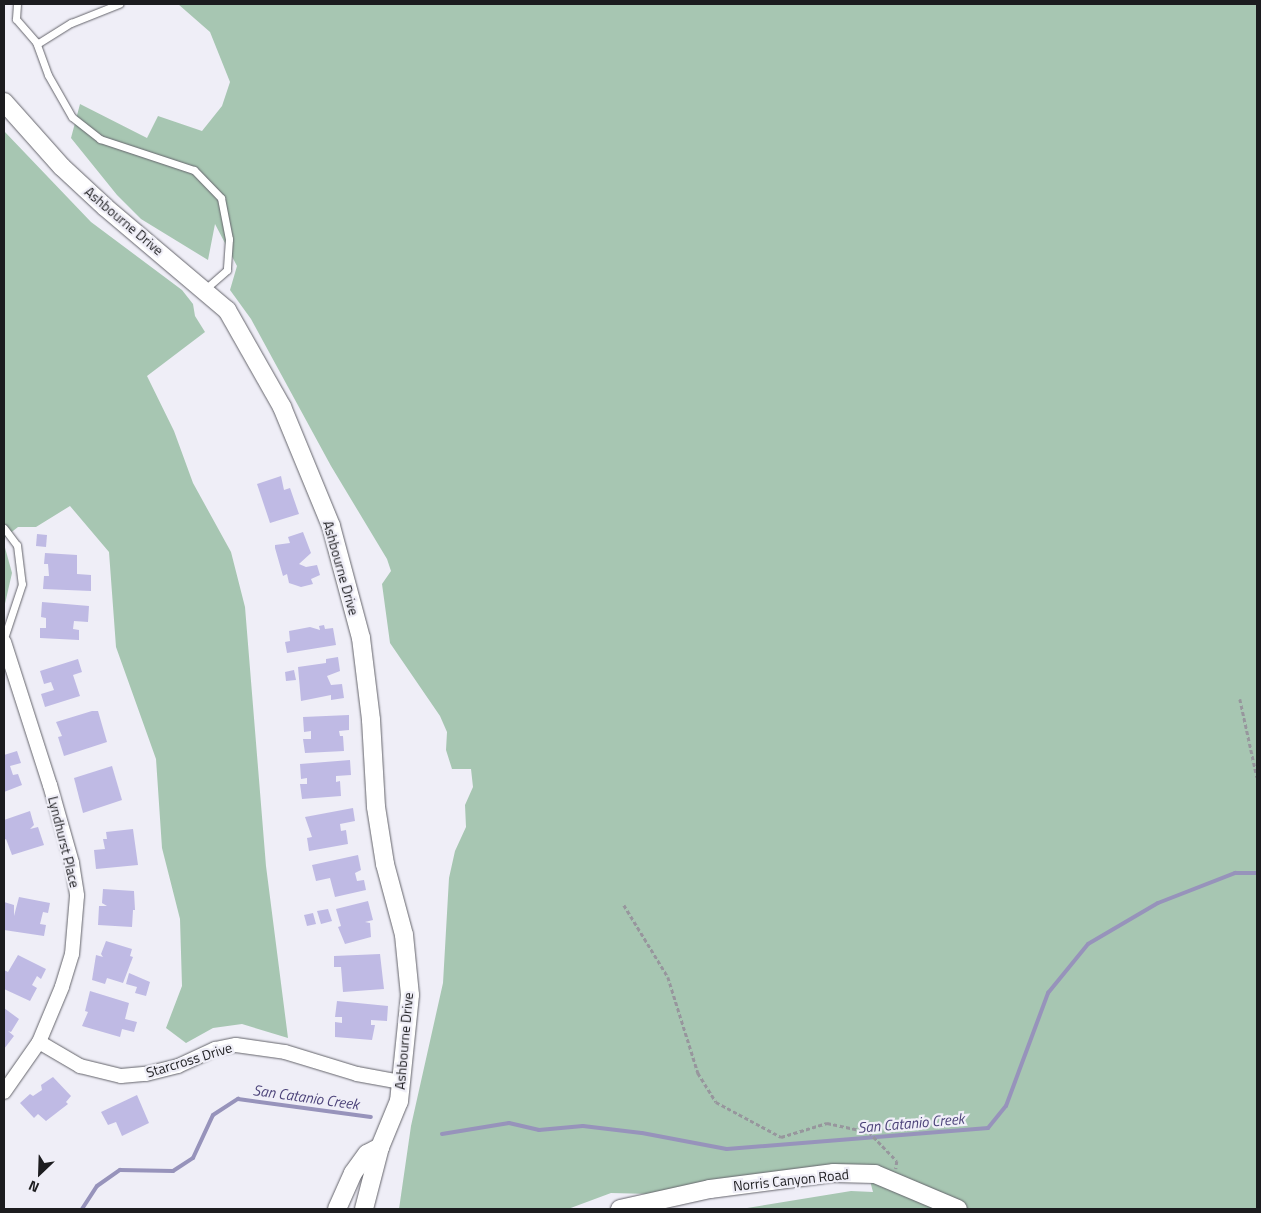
<!DOCTYPE html>
<style>
body{margin:0}
#map{position:relative;width:1261px;height:1213px;overflow:hidden;background:#efeef7;font-family:"Titillium Web",sans-serif}
div>[style]{position:absolute}
.green>*{inset:0;background:#a7c6b2}
.stream>*{height:4px;margin:-2px;padding:0 2px;transform-origin:2px;border-radius:2px;background:#9793bb}
.building>*{inset:0;background:#bfbae4}
.path>*{height:2.5px;margin-top:-1.25px;transform-origin:0;background:repeating-linear-gradient(90deg,#97969d 0 4px,transparent 0 6.5px)}
.roads{filter:drop-shadow(0 0 1px #64646b) drop-shadow(0 0 1px #64646b)}
.service>*{height:7px;margin:-3.5px;padding:0 3.5px;transform-origin:3.5px;border-radius:3.5px;background:#fff}
.minor>*{height:14px;margin:-7px;padding:0 7px;transform-origin:7px;border-radius:7px;background:#fff}
.tertiary>*{height:18px;margin:-9px;padding:0 9px;transform-origin:9px;border-radius:9px;background:#fff}
span{translate:-50% -50%;white-space:nowrap;text-align:center;line-height:1.15;-webkit-text-stroke:4.5px #efeef7;paint-order:stroke}
.street-label{font-size:14px;color:#1c1c1f}
.water-label{font-size:15px;color:#4d447a;font-style:italic}
.frame{position:absolute;inset:0;border:5px solid #1c1c1f;pointer-events:none}
.north{position:absolute;left:15px;top:1148px;width:50px;height:50px;-webkit-text-stroke:4px #efeef7;paint-order:stroke;rotate:204deg;font-size:14px;font-weight:700;line-height:20px;text-align:center;color:#1c1c1f}
.north::after{content:'';display:block;margin:auto;width:18px;height:22px;background:#1c1c1f;clip-path:polygon(50% 0,100% 100%,50% 72%,0 100%)}
</style>
<div id="map">
<div class="green">
<i style="clip-path:polygon(178px 4px,1257px 4px,1257px 1209px,741px 1209px,851px 1191px,873px 1192px,866px 1166px,651px 1194px,611px 1193px,568px 1209px,399px 1209px,411px 1126px,443px 983px,449px 878px,455px 851px,466px 827px,465px 805px,473px 787px,471px 769px,452px 769px,446px 750px,447px 732px,440px 716px,390px 643px,382px 584px,391px 571px,387px 559px,331px 466px,251px 319px,230px 290px,237px 266px,215px 224px,208px 260px,141px 219px,117px 195px,71px 138px,80px 104px,147px 138px,158px 116px,202px 131px,222px 106px,230px 82px,210px 32px)"></i>
<i style="clip-path:polygon(4px 131px,91px 222px,182px 290px,193px 304px,195px 316px,205px 332px,147px 376px,174px 431px,193px 483px,231px 552px,245px 607px,266px 866px,288px 1038px,242px 1024px,213px 1028px,186px 1043px,166px 1028px,182px 986px,180px 919px,162px 848px,156px 759px,116px 647px,109px 552px,70px 506px,36px 527px,18px 527px,4px 538px)"></i>
<i style="clip-path:polygon(4px 544px,12px 573px,4px 608px)"></i>
</div>
<div class="stream">
<i style="left:442px;top:1134px;width:68px;rotate:-9.3deg"></i>
<i style="left:509px;top:1123px;width:31px;rotate:13deg"></i>
<i style="left:539px;top:1130px;width:44px;rotate:-5.2deg"></i>
<i style="left:583px;top:1126px;width:59px;rotate:6.8deg"></i>
<i style="left:642px;top:1133px;width:86px;rotate:10.7deg"></i>
<i style="left:727px;top:1149px;width:262px;rotate:-4.6deg"></i>
<i style="left:988px;top:1128px;width:28px;rotate:-51deg"></i>
<i style="left:1006px;top:1106px;width:121px;rotate:-69.6deg"></i>
<i style="left:1048px;top:993px;width:63px;rotate:-50.8deg"></i>
<i style="left:1088px;top:944px;width:81px;rotate:-30.4deg"></i>
<i style="left:1158px;top:903px;width:83px;rotate:-21.3deg"></i>
<i style="left:1235px;top:873px;width:22px"></i>
<i style="left:82px;top:1209px;width:27px;rotate:-57deg"></i>
<i style="left:97px;top:1186px;width:28px;rotate:-35deg"></i>
<i style="left:120px;top:1170px;width:53px;rotate:1.1deg"></i>
<i style="left:173px;top:1171px;width:24px;rotate:-33deg"></i>
<i style="left:193px;top:1158px;width:47px;rotate:-65.1deg"></i>
<i style="left:213px;top:1115px;width:30px;rotate:-33deg"></i>
<i style="left:238px;top:1099px;width:134px;rotate:7.7deg"></i>
</div>
<div class="building">
<i style="clip-path:polygon(281px 476px,284px 490px,290px 488px,299px 514px,270px 523px,257px 484px)"></i>
<i style="clip-path:polygon(303px 532px,311px 553px,299px 564px,306px 567px,317px 565px,320px 575px,311px 579px,313px 584px,301px 587px,289px 583px,287px 574px,283px 576px,275px 548px,275px 545px,290px 543px,288px 537px)"></i>
<i style="clip-path:polygon(37px 534px,47px 535px,46px 547px,36px 546px)"></i>
<i style="clip-path:polygon(45px 553px,77px 555px,77px 574px,91px 575px,91px 591px,43px 589px,44px 576px,49px 576px,48px 564px,44px 564px)"></i>
<i style="clip-path:polygon(42px 602px,89px 606px,88px 622px,74px 621px,73px 629px,79px 630px,79px 640px,40px 638px,40px 628px,46px 628px,46px 618px,41px 617px)"></i>
<i style="clip-path:polygon(324px 625px,325px 629px,333px 628px,336px 645px,287px 653px,285px 642px,290px 641px,289px 631px,310px 627px,320px 630px,319px 626px)"></i>
<i style="clip-path:polygon(338px 657px,340px 671px,327px 676px,331px 685px,342px 684px,344px 698px,331px 700px,331px 695px,301px 701px,298px 667px,326px 663px,326px 659px)"></i>
<i style="clip-path:polygon(78px 659px,82px 672px,73px 675px,80px 696px,45px 707px,41px 694px,54px 690px,51px 682px,44px 684px,40px 671px)"></i>
<i style="clip-path:polygon(294px 670px,296px 680px,286px 681px,285px 672px)"></i>
<i style="clip-path:polygon(92px 711px,98px 711px,107px 742px,64px 756px,58px 737px,62px 736px,56px 722px)"></i>
<i style="clip-path:polygon(349px 715px,349px 730px,339px 731px,340px 736px,343px 736px,344px 751px,305px 753px,303px 739px,311px 739px,311px 731px,304px 732px,303px 717px)"></i>
<i style="clip-path:polygon(17px 751px,21px 763px,10px 766px,13px 775px,18px 774px,22px 785px,4px 792px,4px 755px)"></i>
<i style="clip-path:polygon(350px 760px,351px 775px,336px 776px,336px 782px,340px 781px,341px 796px,302px 799px,300px 784px,307px 784px,307px 778px,301px 779px,300px 764px)"></i>
<i style="clip-path:polygon(112px 766px,122px 800px,83px 813px,74px 778px)"></i>
<i style="clip-path:polygon(353px 808px,355px 821px,340px 824px,341px 831px,346px 830px,348px 844px,309px 851px,307px 838px,312px 837px,305px 817px)"></i>
<i style="clip-path:polygon(30px 811px,34px 825px,30px 829px,38px 827px,44px 845px,12px 855px,6px 839px,4px 840px,4px 820px)"></i>
<i style="clip-path:polygon(133px 829px,138px 865px,96px 869px,94px 850px,105px 849px,103px 839px,107px 839px,106px 832px)"></i>
<i style="clip-path:polygon(358px 855px,361px 870px,355px 873px,357px 881px,364px 880px,366px 890px,335px 897px,330px 878px,316px 881px,312px 865px)"></i>
<i style="clip-path:polygon(103px 889px,134px 891px,135px 910px,133px 910px,132px 927px,98px 925px,99px 906px,107px 906px,102px 903px)"></i>
<i style="clip-path:polygon(19px 897px,50px 903px,48px 913px,43px 912px,40px 924px,46px 925px,44px 936px,4px 930px,4px 902px,14px 905px,14px 916px)"></i>
<i style="clip-path:polygon(368px 901px,373px 920px,365px 922px,370px 923px,371px 937px,345px 944px,338px 927px,341px 926px,336px 909px)"></i>
<i style="clip-path:polygon(328px 909px,332px 921px,321px 924px,317px 911px)"></i>
<i style="clip-path:polygon(313px 913px,316px 924px,307px 926px,304px 915px)"></i>
<i style="clip-path:polygon(106px 941px,132px 949px,130px 956px,133px 957px,123px 983px,107px 978px,105px 984px,92px 980px,96px 955px,103px 957px,101px 954px)"></i>
<i style="clip-path:polygon(380px 954px,384px 989px,343px 992px,341px 967px,334px 967px,334px 956px)"></i>
<i style="clip-path:polygon(18px 955px,46px 969px,41px 979px,37px 976px,32px 985px,37px 988px,30px 1001px,4px 989px,4px 970px,8px 972px)"></i>
<i style="clip-path:polygon(129px 973px,150px 982px,146px 996px,135px 993px,137px 987px,126px 984px)"></i>
<i style="clip-path:polygon(90px 991px,129px 1003px,125px 1019px,137px 1022px,134px 1032px,122px 1029px,120px 1037px,82px 1026px,88px 1012px,85px 1011px)"></i>
<i style="clip-path:polygon(337px 1001px,388px 1006px,387px 1021px,371px 1020px,371px 1025px,375px 1025px,372px 1040px,335px 1037px,335px 1022px,342px 1023px,342px 1017px,335px 1017px)"></i>
<i style="clip-path:polygon(4px 1008px,19px 1019px,11px 1032px,8px 1031px,14px 1036px,4px 1049px)"></i>
<i style="clip-path:polygon(53px 1077px,71px 1096px,66px 1102px,68px 1104px,46px 1121px,38px 1114px,34px 1118px,20px 1103px,30px 1094px,33px 1096px,42px 1090px,41px 1085px)"></i>
<i style="clip-path:polygon(137px 1095px,149px 1123px,122px 1136px,116px 1122px,108px 1125px,101px 1112px)"></i>
</div>
<div class="path">
<i style="left:1240px;top:699px;width:80px;rotate:77.7deg"></i>
<i style="left:624px;top:905px;width:84px;rotate:58.6deg"></i>
<i style="left:668px;top:977px;width:101px;rotate:72.6deg"></i>
<i style="left:698px;top:1073px;width:34px;rotate:58deg"></i>
<i style="left:716px;top:1102px;width:74px;rotate:28.3deg"></i>
<i style="left:781px;top:1137px;width:48px;rotate:-16.9deg"></i>
<i style="left:827px;top:1123px;width:43px;rotate:12.1deg"></i>
<i style="left:869px;top:1132px;width:40px;rotate:46deg"></i>
<i style="left:897px;top:1161px;width:8px;rotate:97deg"></i>
</div>
<div class="roads">
<div class="service">
<i style="left:17px;top:4px;width:15px;rotate:94deg"></i>
<i style="left:16px;top:19px;width:30px;rotate:49deg"></i>
<i style="left:36px;top:42px;width:35px;rotate:70deg"></i>
<i style="left:48px;top:75px;width:48px;rotate:60.3deg"></i>
<i style="left:72px;top:117px;width:36px;rotate:38deg"></i>
<i style="left:100px;top:139px;width:99px;rotate:18.3deg"></i>
<i style="left:194px;top:170px;width:39px;rotate:46deg"></i>
<i style="left:221px;top:198px;width:42px;rotate:79deg"></i>
<i style="left:229px;top:239px;width:31px;rotate:94deg"></i>
<i style="left:227px;top:270px;width:29px;rotate:139deg"></i>
<i style="left:37px;top:44px;width:40px;rotate:-32deg"></i>
<i style="left:71px;top:23px;width:52px;rotate:-21.6deg"></i>
<i style="left:4px;top:528px;width:21px;rotate:53deg"></i>
<i style="left:17px;top:545px;width:39px;rotate:83deg"></i>
<i style="left:22px;top:584px;width:57px;rotate:108.4deg"></i>
</div>
<div class="minor">
<i style="left:4px;top:642px;width:150px;rotate:72.2deg"></i>
<i style="left:50px;top:785px;width:81px;rotate:74.2deg"></i>
<i style="left:72px;top:863px;width:33px;rotate:81deg"></i>
<i style="left:77px;top:896px;width:58px;rotate:94.9deg"></i>
<i style="left:72px;top:954px;width:34px;rotate:107deg"></i>
<i style="left:62px;top:987px;width:60px;rotate:112.7deg"></i>
<i style="left:39px;top:1042px;width:61px;rotate:125deg"></i>
<i style="left:39px;top:1042px;width:48px;rotate:30.3deg"></i>
<i style="left:80px;top:1066px;width:42px;rotate:13.7deg"></i>
<i style="left:121px;top:1076px;width:25px;rotate:-5deg"></i>
<i style="left:146px;top:1074px;width:33px;rotate:-14deg"></i>
<i style="left:178px;top:1066px;width:41px;rotate:-24.7deg"></i>
<i style="left:215px;top:1049px;width:21px;rotate:-11deg"></i>
<i style="left:236px;top:1045px;width:49px;rotate:8.1deg"></i>
<i style="left:285px;top:1052px;width:75px;rotate:17deg"></i>
<i style="left:357px;top:1074px;width:45px;rotate:10.3deg"></i>
</div>
<div class="tertiary">
<i style="left:4px;top:102px;width:87px;rotate:48.3deg"></i>
<i style="left:62px;top:167px;width:59px;rotate:42.9deg"></i>
<i style="left:105px;top:207px;width:160px;rotate:40.2deg"></i>
<i style="left:227px;top:310px;width:112px;rotate:60.4deg"></i>
<i style="left:282px;top:407px;width:129px;rotate:67.6deg"></i>
<i style="left:331px;top:526px;width:116px;rotate:75deg"></i>
<i style="left:361px;top:638px;width:83px;rotate:83deg"></i>
<i style="left:371px;top:720px;width:87px;rotate:86.7deg"></i>
<i style="left:376px;top:807px;width:58px;rotate:81deg"></i>
<i style="left:385px;top:864px;width:73px;rotate:75deg"></i>
<i style="left:404px;top:935px;width:60px;rotate:84.3deg"></i>
<i style="left:410px;top:995px;width:107px;rotate:95.9deg"></i>
<i style="left:399px;top:1101px;width:50px;rotate:112.4deg"></i>
<i style="left:380px;top:1147px;width:64px;rotate:104.5deg"></i>
<i style="left:337px;top:1209px;width:39px;rotate:-66deg"></i>
<i style="left:353px;top:1173px;width:24px;rotate:-54deg"></i>
<i style="left:367px;top:1154px;width:15px;rotate:-28deg"></i>
<i style="left:620px;top:1209px;width:92px;rotate:-12.5deg"></i>
<i style="left:710px;top:1189px;width:125px;rotate:-7.4deg"></i>
<i style="left:834px;top:1173px;width:41px;rotate:1.4deg"></i>
<i style="left:875px;top:1174px;width:90px;rotate:22.9deg"></i>
</div>
</div>
<div class="street-label">
<span style="left:124px;top:221px;rotate:40deg">Ashbourne Drive</span>
<span style="left:341px;top:568px;rotate:74deg">Ashbourne Drive</span>
<span style="left:64px;top:842px;rotate:76deg">Lyndhurst Place</span>
<span style="left:404px;top:1041px;rotate:-85deg">Ashbourne Drive</span>
<span style="left:189px;top:1060px;rotate:-17deg">Starcross Drive</span>
<span style="left:791px;top:1180px;rotate:-6deg">Norris Canyon Road</span>
</div>
<div class="water-label">
<span style="left:306px;top:1097px;rotate:8deg">San Catanio Creek</span>
<span style="left:911px;top:1123px;rotate:-5deg">San Catanio Creek</span>
</div>
<div class="frame"></div>
<div class="north">N</div>
</div>
